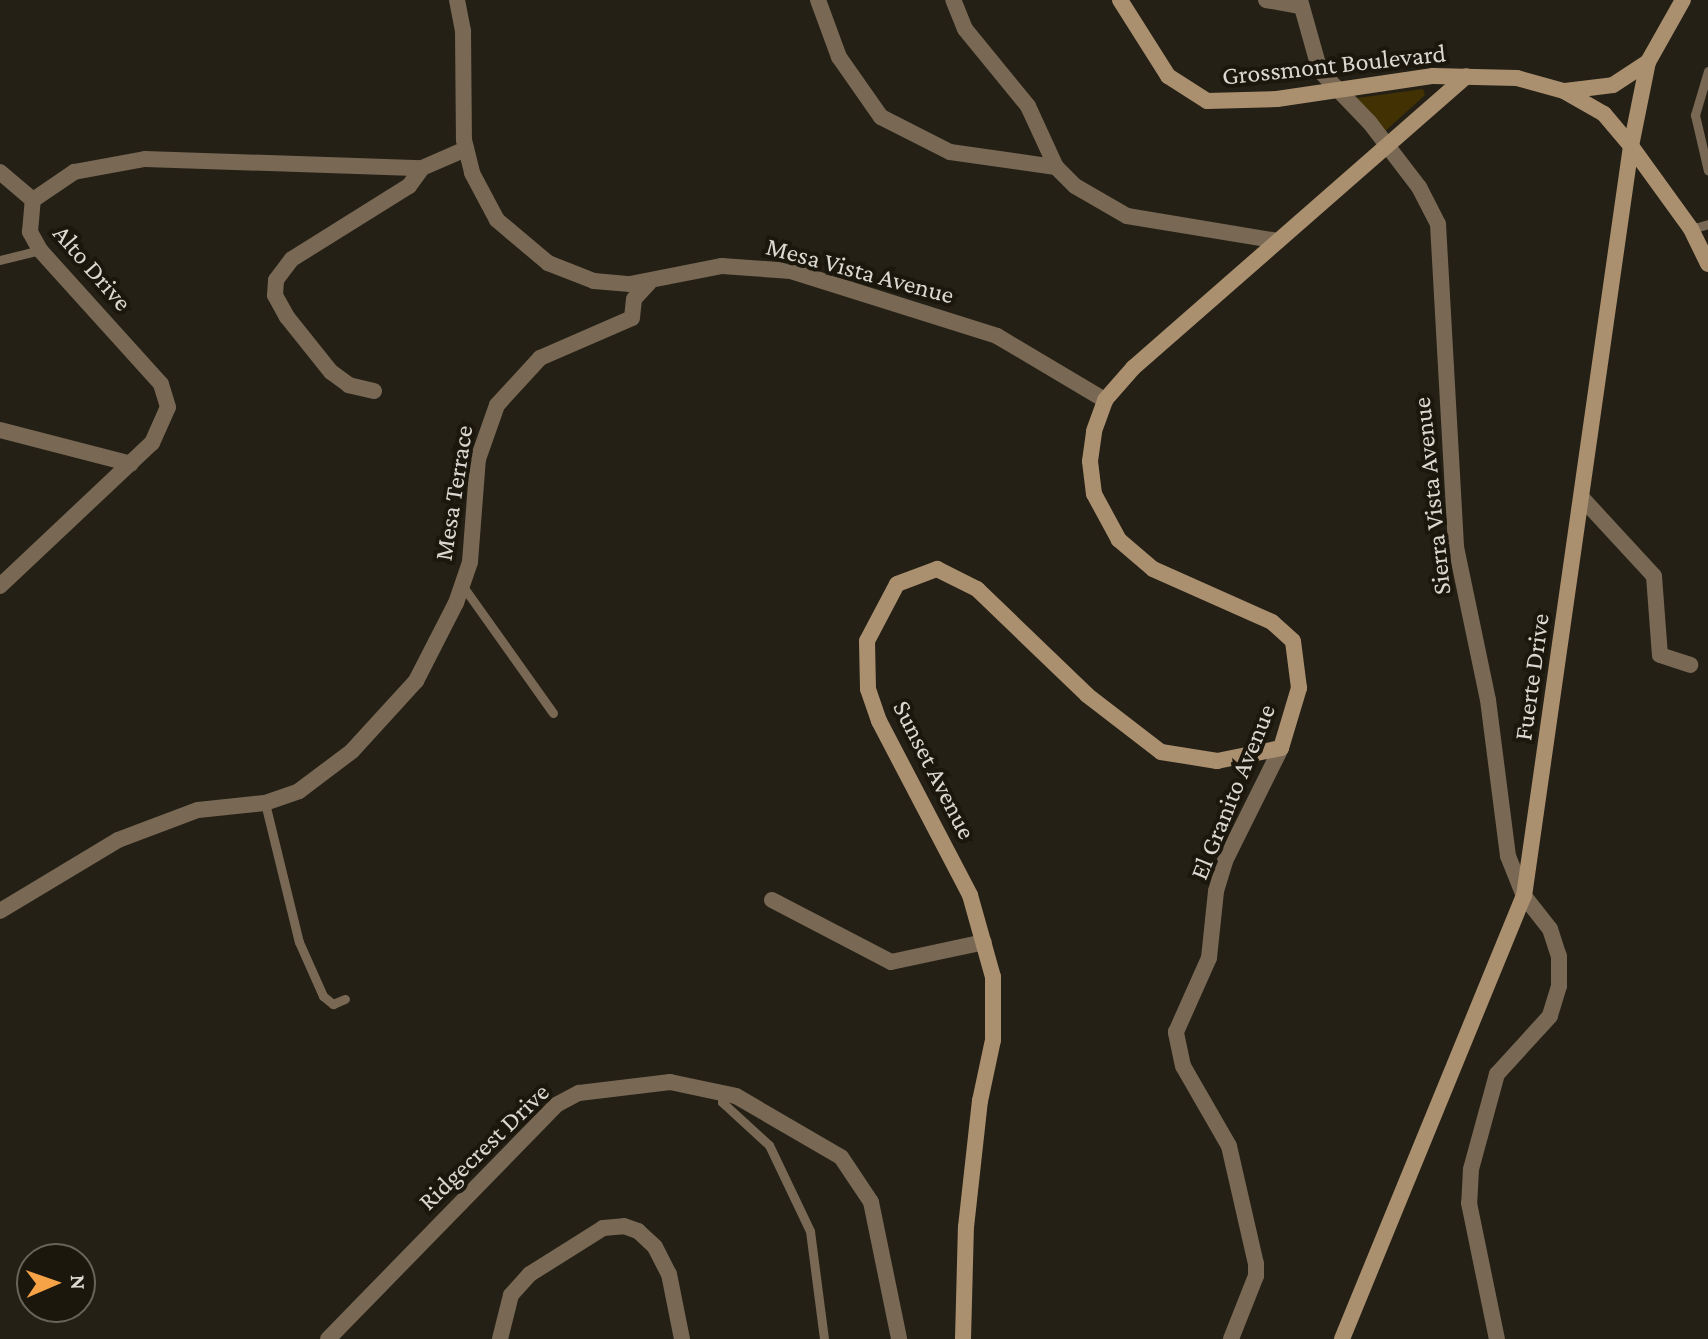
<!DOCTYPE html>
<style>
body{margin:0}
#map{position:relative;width:1708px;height:1339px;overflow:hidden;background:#242015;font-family:"Crimson Pro",serif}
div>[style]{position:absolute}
.green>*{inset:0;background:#423102}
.lane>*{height:9px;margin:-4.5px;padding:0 4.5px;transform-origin:4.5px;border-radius:4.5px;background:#786854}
.street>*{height:16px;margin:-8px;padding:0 8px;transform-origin:8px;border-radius:8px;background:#786854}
.secondary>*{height:16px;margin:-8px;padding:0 8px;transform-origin:8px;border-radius:8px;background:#ab9070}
span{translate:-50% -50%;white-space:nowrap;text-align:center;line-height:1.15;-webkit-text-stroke:8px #1b170c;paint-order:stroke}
.street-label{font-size:26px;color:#dbd8d1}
.north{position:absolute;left:16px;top:1243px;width:80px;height:80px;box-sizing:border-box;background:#1b170c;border:2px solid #68645b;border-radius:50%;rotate:88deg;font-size:22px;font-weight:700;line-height:32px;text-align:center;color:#dbd8d1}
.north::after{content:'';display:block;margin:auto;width:28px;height:36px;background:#f6a247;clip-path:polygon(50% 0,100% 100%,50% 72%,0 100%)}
</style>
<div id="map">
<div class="green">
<i style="clip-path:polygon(1423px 89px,1425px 95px,1382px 134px,1350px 99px)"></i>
</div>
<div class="lane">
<i style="left:1708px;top:71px;width:46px;rotate:106.5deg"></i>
<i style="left:1695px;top:115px;width:57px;rotate:76.9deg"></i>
<i style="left:1691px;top:229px;width:18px;rotate:-16deg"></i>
<i style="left:0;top:260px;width:41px;rotate:-14deg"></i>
<i style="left:462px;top:585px;width:157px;rotate:54.6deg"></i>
<i style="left:265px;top:803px;width:143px;rotate:76.3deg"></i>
<i style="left:299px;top:942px;width:59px;rotate:66deg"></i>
<i style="left:323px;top:996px;width:13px;rotate:39deg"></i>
<i style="left:333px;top:1004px;width:13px;rotate:-23deg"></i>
<i style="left:722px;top:1092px;width:10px;rotate:90deg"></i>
<i style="left:722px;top:1102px;width:64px;rotate:42.5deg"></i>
<i style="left:769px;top:1145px;width:95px;rotate:64.5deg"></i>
<i style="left:810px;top:1231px;width:109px;rotate:82.6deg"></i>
</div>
<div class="street">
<i style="left:457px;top:0;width:32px;rotate:79deg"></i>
<i style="left:463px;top:31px;width:109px;rotate:89.5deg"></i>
<i style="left:464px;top:140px;width:34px;rotate:76deg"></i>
<i style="left:472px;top:173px;width:53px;rotate:62deg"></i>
<i style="left:497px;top:220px;width:67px;rotate:40.1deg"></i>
<i style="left:548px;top:263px;width:49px;rotate:21.4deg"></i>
<i style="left:594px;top:281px;width:36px;rotate:5deg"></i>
<i style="left:630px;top:284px;width:94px;rotate:-11.1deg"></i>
<i style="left:722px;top:266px;width:69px;rotate:4.1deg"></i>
<i style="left:791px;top:271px;width:216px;rotate:17.5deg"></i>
<i style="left:997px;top:336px;width:126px;rotate:30.7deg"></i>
<i style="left:818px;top:0;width:61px;rotate:69.8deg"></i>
<i style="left:839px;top:57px;width:73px;rotate:55deg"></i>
<i style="left:881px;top:117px;width:77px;rotate:26.9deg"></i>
<i style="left:950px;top:152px;width:107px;rotate:8.1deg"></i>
<i style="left:1056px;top:167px;width:67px;rotate:-114.7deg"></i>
<i style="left:1028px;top:106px;width:99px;rotate:-129.3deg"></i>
<i style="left:965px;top:29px;width:31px;rotate:-112deg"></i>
<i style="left:1266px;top:0;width:36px;rotate:10deg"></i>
<i style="left:1300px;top:0;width:74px;rotate:74.3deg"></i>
<i style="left:1320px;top:71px;width:72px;rotate:46.1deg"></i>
<i style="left:1370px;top:123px;width:81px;rotate:52.6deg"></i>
<i style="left:1419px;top:187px;width:42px;rotate:62.8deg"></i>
<i style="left:1438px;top:224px;width:324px;rotate:86.8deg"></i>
<i style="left:1456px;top:547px;width:156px;rotate:78.2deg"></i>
<i style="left:1488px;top:700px;width:157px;rotate:82.7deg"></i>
<i style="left:1508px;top:856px;width:43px;rotate:68.2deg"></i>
<i style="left:1524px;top:896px;width:42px;rotate:51.8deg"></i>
<i style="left:1550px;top:929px;width:28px;rotate:72deg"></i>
<i style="left:1559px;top:956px;width:30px;rotate:90deg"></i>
<i style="left:1559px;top:986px;width:31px;rotate:107deg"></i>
<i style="left:1550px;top:1016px;width:79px;rotate:132.4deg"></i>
<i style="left:1497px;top:1074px;width:98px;rotate:105.3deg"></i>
<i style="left:1471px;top:1169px;width:34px;rotate:93deg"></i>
<i style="left:1469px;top:1203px;width:139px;rotate:78.4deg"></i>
<i style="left:1056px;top:167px;width:27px;rotate:45deg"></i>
<i style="left:1075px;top:186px;width:60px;rotate:30deg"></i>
<i style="left:1127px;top:216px;width:153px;rotate:9.4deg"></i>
<i style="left:0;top:172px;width:43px;rotate:40.3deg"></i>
<i style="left:374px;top:391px;width:26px;rotate:-167deg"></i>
<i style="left:349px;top:385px;width:22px;rotate:-144deg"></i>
<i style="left:331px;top:372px;width:70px;rotate:-128.7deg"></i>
<i style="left:287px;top:317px;width:25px;rotate:-119deg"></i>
<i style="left:275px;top:295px;width:15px;rotate:-86deg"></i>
<i style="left:276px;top:280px;width:26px;rotate:-53deg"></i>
<i style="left:292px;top:259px;width:138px;rotate:-32deg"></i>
<i style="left:409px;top:186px;width:22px;rotate:-54deg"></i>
<i style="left:422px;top:168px;width:48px;rotate:-23.4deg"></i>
<i style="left:0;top:430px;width:135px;rotate:14.5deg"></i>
<i style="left:1582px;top:498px;width:106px;rotate:47.3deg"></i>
<i style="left:1654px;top:576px;width:79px;rotate:85.7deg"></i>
<i style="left:1660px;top:655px;width:32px;rotate:18deg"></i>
<i style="left:0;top:586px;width:209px;rotate:-43.3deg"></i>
<i style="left:152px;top:443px;width:39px;rotate:-66deg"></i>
<i style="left:168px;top:407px;width:24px;rotate:-107deg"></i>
<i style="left:161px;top:384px;width:181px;rotate:-132.1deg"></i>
<i style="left:40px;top:250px;width:21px;rotate:-119deg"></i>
<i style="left:30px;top:232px;width:32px;rotate:-85deg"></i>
<i style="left:33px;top:200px;width:50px;rotate:-34.3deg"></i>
<i style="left:74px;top:172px;width:72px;rotate:-10.4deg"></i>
<i style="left:145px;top:159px;width:277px;rotate:1.9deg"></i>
<i style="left:772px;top:900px;width:134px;rotate:27.5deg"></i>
<i style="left:891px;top:962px;width:95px;rotate:-12.1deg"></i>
<i style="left:0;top:911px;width:138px;rotate:-31deg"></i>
<i style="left:118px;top:840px;width:85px;rotate:-20.6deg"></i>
<i style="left:198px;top:810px;width:67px;rotate:-6deg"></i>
<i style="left:265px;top:803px;width:36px;rotate:-19deg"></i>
<i style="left:299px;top:791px;width:66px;rotate:-37deg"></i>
<i style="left:352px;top:751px;width:95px;rotate:-47.6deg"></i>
<i style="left:416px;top:681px;width:88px;rotate:-62.9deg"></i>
<i style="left:456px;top:603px;width:43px;rotate:-71.1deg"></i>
<i style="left:470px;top:562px;width:103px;rotate:-85.6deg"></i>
<i style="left:478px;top:459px;width:57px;rotate:-70.6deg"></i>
<i style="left:497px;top:405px;width:64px;rotate:-47.5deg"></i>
<i style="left:540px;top:358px;width:100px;rotate:-23.5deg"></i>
<i style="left:632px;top:318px;width:19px;rotate:-84deg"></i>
<i style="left:634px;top:299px;width:22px;rotate:-47deg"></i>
<i style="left:328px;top:1339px;width:327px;rotate:-45.7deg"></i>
<i style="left:556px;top:1105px;width:26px;rotate:-28deg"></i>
<i style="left:579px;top:1093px;width:92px;rotate:-6.9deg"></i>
<i style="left:670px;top:1082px;width:67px;rotate:12deg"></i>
<i style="left:736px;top:1096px;width:121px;rotate:30.2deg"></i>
<i style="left:841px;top:1157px;width:54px;rotate:56.3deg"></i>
<i style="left:871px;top:1202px;width:140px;rotate:78.4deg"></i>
<i style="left:500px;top:1339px;width:45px;rotate:-76deg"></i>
<i style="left:511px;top:1295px;width:28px;rotate:-48deg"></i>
<i style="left:530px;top:1274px;width:86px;rotate:-32.2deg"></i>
<i style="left:603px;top:1228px;width:21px;rotate:-5deg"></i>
<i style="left:624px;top:1226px;width:15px;rotate:20deg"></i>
<i style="left:638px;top:1231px;width:23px;rotate:43deg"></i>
<i style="left:655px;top:1247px;width:30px;rotate:63deg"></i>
<i style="left:669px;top:1274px;width:66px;rotate:78.7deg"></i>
<i style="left:1231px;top:1339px;width:68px;rotate:-68.4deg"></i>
<i style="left:1256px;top:1276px;width:12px;rotate:-90deg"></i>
<i style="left:1256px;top:1264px;width:121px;rotate:-102.9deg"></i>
<i style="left:1229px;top:1146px;width:92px;rotate:-119.9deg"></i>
<i style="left:1183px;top:1066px;width:35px;rotate:-102deg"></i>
<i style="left:1176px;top:1032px;width:81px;rotate:-66deg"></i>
<i style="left:1209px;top:958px;width:67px;rotate:-84deg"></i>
<i style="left:1216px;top:891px;width:31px;rotate:-73deg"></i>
<i style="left:1225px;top:861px;width:126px;rotate:-63.6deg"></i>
</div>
<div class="secondary">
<i style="left:1120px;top:0;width:90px;rotate:57.7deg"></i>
<i style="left:1168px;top:76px;width:46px;rotate:32.7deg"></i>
<i style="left:1207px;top:101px;width:70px;rotate:-1.6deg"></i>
<i style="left:1277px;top:99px;width:158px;rotate:-8.4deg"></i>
<i style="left:1433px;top:76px;width:84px;rotate:1.4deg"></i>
<i style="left:1517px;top:78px;width:49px;rotate:15.5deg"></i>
<i style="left:1564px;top:91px;width:46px;rotate:29.9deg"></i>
<i style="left:1604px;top:114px;width:42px;rotate:49.8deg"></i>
<i style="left:1631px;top:146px;width:102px;rotate:54.1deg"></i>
<i style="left:1691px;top:229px;width:39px;rotate:64deg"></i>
<i style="left:1565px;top:91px;width:48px;rotate:-7.1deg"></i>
<i style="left:1613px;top:85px;width:42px;rotate:-33.3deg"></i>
<i style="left:963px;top:1339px;width:112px;rotate:-88.5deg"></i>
<i style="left:966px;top:1227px;width:127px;rotate:-83.7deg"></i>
<i style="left:980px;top:1101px;width:62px;rotate:-78deg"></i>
<i style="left:993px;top:1040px;width:63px;rotate:-90deg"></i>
<i style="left:993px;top:977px;width:85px;rotate:-105.7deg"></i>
<i style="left:970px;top:895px;width:196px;rotate:-117.6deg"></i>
<i style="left:879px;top:721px;width:34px;rotate:-109deg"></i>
<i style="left:868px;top:689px;width:48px;rotate:-91.2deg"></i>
<i style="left:867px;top:641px;width:64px;rotate:-62.2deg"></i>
<i style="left:897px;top:584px;width:43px;rotate:-20.6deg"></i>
<i style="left:937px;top:569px;width:45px;rotate:26.6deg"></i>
<i style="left:977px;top:589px;width:153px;rotate:43.9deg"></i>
<i style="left:1087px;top:695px;width:93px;rotate:37.6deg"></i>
<i style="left:1161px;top:752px;width:57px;rotate:9.1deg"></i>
<i style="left:1217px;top:761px;width:65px;rotate:-11.5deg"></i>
<i style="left:1281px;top:748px;width:63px;rotate:-73.3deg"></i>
<i style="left:1299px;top:688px;width:47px;rotate:-97.3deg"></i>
<i style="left:1293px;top:641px;width:28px;rotate:-138deg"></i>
<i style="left:1272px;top:622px;width:130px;rotate:-156deg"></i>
<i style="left:1153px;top:569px;width:45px;rotate:-139.5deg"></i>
<i style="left:1119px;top:540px;width:52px;rotate:-118.5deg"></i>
<i style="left:1094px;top:494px;width:33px;rotate:-97deg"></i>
<i style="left:1090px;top:461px;width:30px;rotate:-82deg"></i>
<i style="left:1094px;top:431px;width:33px;rotate:-70deg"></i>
<i style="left:1105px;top:400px;width:43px;rotate:-48.8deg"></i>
<i style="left:1133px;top:368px;width:443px;rotate:-41.2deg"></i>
<i style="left:1342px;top:1339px;width:479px;rotate:-67.7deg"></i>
<i style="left:1524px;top:896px;width:758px;rotate:-81.88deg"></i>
<i style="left:1631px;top:146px;width:86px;rotate:-78.6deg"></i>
<i style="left:1648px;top:62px;width:71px;rotate:-60.6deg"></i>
</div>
<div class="street-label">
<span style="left:1334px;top:65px;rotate:-6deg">Grossmont Boulevard</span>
<span style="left:92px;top:268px;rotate:49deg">Alto Drive</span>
<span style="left:860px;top:271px;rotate:15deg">Mesa Vista Avenue</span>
<span style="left:454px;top:493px;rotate:-81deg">Mesa Terrace</span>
<span style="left:1432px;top:496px;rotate:-96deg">Sierra Vista Avenue</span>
<span style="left:1532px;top:677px;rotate:-82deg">Fuerte Drive</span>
<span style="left:934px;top:770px;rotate:63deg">Sunset Avenue</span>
<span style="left:1233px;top:792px;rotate:-68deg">El Granito Avenue</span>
<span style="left:484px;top:1147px;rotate:-44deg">Ridgecrest Drive</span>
</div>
<div class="north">N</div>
</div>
